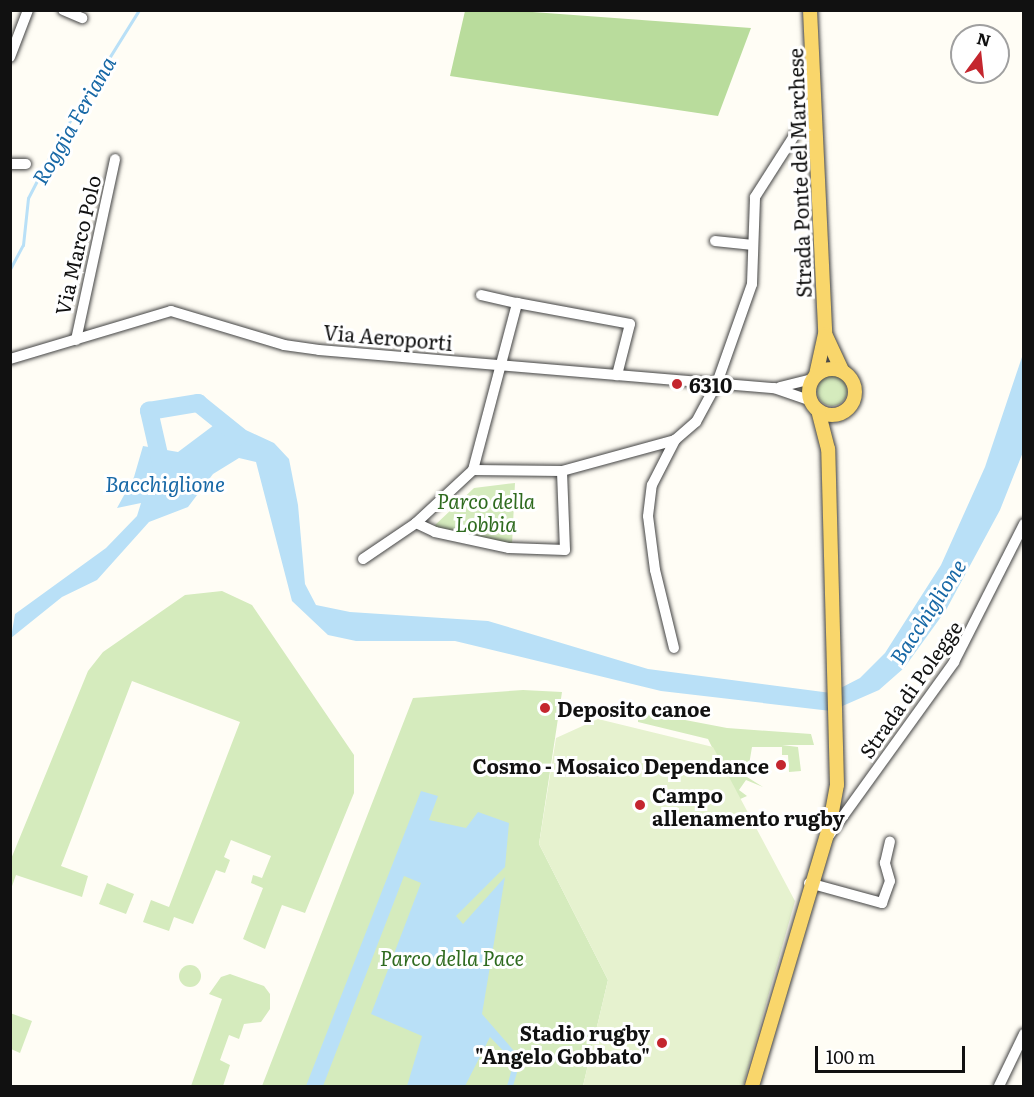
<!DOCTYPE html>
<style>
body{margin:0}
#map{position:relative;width:1034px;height:1097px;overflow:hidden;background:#fffdf5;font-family:Literata,serif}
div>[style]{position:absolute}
.green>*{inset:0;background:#d5ebbd}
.round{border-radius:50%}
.forest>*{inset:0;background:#b9dc9c}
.pitch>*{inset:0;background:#e6f2cf}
.water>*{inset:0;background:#b9e0f7}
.stream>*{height:3px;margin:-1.5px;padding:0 1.5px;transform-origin:1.5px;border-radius:1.5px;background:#b9e0f7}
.river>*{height:18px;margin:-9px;padding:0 9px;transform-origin:9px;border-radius:9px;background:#b9e0f7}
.roads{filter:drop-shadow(0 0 2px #444) drop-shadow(0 0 2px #444)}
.minor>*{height:10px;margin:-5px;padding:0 5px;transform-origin:5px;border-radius:5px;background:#fff}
.major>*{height:14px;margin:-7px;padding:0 7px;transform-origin:7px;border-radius:7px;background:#f9d66b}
.major>.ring{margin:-7px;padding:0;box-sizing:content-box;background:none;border:14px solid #f9d66b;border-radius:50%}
.dots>*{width:16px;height:16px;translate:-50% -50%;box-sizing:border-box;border:3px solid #fff;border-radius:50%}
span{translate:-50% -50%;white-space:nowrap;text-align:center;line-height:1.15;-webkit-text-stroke:6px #fff;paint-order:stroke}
.street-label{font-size:20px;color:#111}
.poi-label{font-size:20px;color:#111;font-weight:700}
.left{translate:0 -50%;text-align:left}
.right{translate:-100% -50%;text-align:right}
.park-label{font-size:20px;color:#2f6b1f;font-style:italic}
.water-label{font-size:21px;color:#1768a6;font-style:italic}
.frame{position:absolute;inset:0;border:12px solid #111;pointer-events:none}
.north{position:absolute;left:950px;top:24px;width:60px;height:60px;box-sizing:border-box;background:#fff;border:2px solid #a0a0a0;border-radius:50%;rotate:15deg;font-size:16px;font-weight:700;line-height:24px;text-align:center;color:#111}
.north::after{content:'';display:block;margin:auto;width:21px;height:27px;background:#c4262e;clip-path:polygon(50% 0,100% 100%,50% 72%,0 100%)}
.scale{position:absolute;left:815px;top:1046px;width:150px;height:27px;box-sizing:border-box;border:3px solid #111;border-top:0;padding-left:8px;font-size:18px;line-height:21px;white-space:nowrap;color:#111;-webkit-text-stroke:4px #fff;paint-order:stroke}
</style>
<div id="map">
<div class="green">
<i class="round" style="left:817px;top:376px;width:30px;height:30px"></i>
<i style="clip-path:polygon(515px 483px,512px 545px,433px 527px,474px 488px)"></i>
<i style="clip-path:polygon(222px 591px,252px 605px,354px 755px,354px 793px,305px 913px,282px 905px,265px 949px,243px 939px,263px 888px,251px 883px,253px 875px,262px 878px,271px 856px,231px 840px,224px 857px,230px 860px,225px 873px,216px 870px,193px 924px,174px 917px,169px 931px,143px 922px,151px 900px,169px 907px,240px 722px,132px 681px,61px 866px,88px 876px,82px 897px,16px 875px,11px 889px,11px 859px,88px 671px,103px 652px,185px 595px)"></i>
<i style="clip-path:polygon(523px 690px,562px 692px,539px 844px,608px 980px,583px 1086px,262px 1086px,413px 698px)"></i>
<i style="clip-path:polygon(638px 711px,727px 728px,811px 734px,814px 745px,782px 745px,798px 747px,801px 771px,789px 772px,788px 755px,782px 755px,782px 747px,752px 747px,747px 777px,763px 787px,746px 780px,739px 790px,747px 796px,738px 800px,708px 739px,638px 722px)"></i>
<i style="clip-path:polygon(107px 883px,134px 894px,126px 914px,99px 904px)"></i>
<i class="round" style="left:179px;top:965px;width:22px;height:22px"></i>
<i style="clip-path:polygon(230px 974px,264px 986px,270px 994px,270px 1009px,261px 1022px,244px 1024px,239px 1039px,229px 1035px,220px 1060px,230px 1065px,223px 1086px,191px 1086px,222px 999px,209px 994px,221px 977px)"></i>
<i style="clip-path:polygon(10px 1013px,32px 1021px,20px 1053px,11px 1049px)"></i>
</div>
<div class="forest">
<i style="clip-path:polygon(465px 11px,519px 11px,751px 28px,718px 116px,450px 76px)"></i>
</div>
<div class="pitch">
<i style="clip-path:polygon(598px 719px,713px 747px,795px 901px,743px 1086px,583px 1086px,608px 980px,539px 844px,556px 738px)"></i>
</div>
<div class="water">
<i style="clip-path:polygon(1023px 354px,1023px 452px,1000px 510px,946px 610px,904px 668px,879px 690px,831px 711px,661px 691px,455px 641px,356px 641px,328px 635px,292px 601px,256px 462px,239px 458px,213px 474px,188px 507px,149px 522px,97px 580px,62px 597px,11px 638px,15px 614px,106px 548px,137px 516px,141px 503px,117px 508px,134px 477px,143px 446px,178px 452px,222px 419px,274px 443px,289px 459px,298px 505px,305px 584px,316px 605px,350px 612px,488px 621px,648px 669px,831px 693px,860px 678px,885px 653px,941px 565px,985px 467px)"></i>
<i style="clip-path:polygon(421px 791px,438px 796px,429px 820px,466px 828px,478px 812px,509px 823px,505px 867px,456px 916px,463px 924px,505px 877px,482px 1014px,521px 1059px,513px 1086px,507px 1086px,514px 1062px,490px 1037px,465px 1086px,407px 1086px,422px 1036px,371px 1014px,421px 883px,404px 876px,323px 1086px,306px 1086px)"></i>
</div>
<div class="stream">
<i style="left:10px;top:269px;width:27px;rotate:-62deg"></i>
<i style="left:23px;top:245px;width:47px;rotate:-83.9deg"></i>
<i style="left:28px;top:198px;width:65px;rotate:-62.7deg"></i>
<i style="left:58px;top:140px;width:153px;rotate:-58.1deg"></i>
</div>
<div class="river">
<i style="left:163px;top:472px;width:63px;rotate:-102.9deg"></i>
<i style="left:149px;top:411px;width:50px;rotate:-9.3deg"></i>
<i style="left:198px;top:403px;width:53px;rotate:38.8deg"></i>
</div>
<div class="roads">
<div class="minor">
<i style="left:63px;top:10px;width:21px;rotate:23deg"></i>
<i style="left:10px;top:57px;width:50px;rotate:-69deg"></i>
<i style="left:10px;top:164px;width:16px"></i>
<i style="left:715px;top:241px;width:38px;rotate:6deg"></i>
<i style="left:481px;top:295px;width:37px;rotate:13deg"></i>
<i style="left:76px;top:340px;width:185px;rotate:-77.8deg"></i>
<i style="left:10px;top:359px;width:168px;rotate:-16.6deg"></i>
<i style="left:171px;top:311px;width:118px;rotate:16.7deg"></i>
<i style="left:284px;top:345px;width:35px;rotate:8deg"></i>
<i style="left:319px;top:350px;width:457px;rotate:4.8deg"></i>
<i style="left:774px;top:388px;width:39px;rotate:19deg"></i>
<i style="left:780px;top:387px;width:33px;rotate:-14deg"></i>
<i style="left:473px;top:470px;width:89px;rotate:0.6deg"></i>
<i style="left:562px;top:471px;width:117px;rotate:-15.3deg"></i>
<i style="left:416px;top:523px;width:21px;rotate:25deg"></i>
<i style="left:435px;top:532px;width:76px;rotate:12.2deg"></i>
<i style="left:509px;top:548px;width:56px;rotate:2deg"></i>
<i style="left:565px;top:550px;width:79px;rotate:-92.2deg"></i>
<i style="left:363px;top:559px;width:64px;rotate:-34.2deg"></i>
<i style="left:416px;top:523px;width:78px;rotate:-42.9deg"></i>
<i style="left:473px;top:470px;width:173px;rotate:-75.2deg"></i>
<i style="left:517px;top:303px;width:115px;rotate:10.5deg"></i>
<i style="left:630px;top:324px;width:53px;rotate:104.3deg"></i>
<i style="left:674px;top:648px;width:80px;rotate:-103.7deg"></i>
<i style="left:655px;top:570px;width:54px;rotate:-97.4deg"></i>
<i style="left:648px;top:516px;width:31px;rotate:-83deg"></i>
<i style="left:652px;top:485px;width:51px;rotate:-62.9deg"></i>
<i style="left:675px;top:440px;width:28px;rotate:-41deg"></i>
<i style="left:696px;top:422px;width:44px;rotate:-61.7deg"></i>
<i style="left:717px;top:383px;width:105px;rotate:-70.5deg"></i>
<i style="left:752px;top:284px;width:87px;rotate:-88deg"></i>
<i style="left:755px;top:197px;width:76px;rotate:-57.4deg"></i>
<i style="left:828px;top:837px;width:216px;rotate:-54.2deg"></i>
<i style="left:954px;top:662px;width:155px;rotate:-63.1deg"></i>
<i style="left:809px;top:883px;width:76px;rotate:15.3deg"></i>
<i style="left:882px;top:903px;width:23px;rotate:-70deg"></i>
<i style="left:890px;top:881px;width:19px;rotate:-106deg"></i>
<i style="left:885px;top:863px;width:22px;rotate:-77deg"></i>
<i style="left:999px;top:1086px;width:58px;rotate:-64.3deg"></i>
</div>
<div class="major">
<i style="left:810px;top:10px;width:324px;rotate:87.3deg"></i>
<i style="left:825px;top:334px;width:42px;rotate:102.4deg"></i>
<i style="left:826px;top:336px;width:38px;rotate:65deg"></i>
<i class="ring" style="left:809px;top:369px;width:32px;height:32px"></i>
<i style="left:752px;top:1086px;width:269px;rotate:-73.4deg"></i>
<i style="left:829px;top:828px;width:44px;rotate:-79.5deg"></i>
<i style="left:837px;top:785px;width:336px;rotate:-91.5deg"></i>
<i style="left:828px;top:449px;width:40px;rotate:-104.4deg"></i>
</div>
</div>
<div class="dots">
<i style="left:677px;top:384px;background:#c4262e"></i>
<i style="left:545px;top:708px;background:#c4262e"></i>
<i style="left:781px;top:765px;background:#c4262e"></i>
<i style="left:640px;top:805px;background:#c4262e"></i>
<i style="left:662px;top:1043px;background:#c4262e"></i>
</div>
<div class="street-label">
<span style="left:799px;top:173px;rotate:-92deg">Strada Ponte del Marchese</span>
<span style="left:77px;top:245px;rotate:-77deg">Via Marco Polo</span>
<span style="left:388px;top:337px;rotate:5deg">Via Aeroporti</span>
<span style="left:910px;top:689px;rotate:-55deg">Strada di Polegge</span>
</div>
<div class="poi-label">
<span class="left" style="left:689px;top:384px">6310</span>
<span class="left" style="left:557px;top:708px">Deposito canoe</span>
<span class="right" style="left:769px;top:765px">Cosmo - Mosaico Dependance</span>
<span class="left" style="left:652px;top:806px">Campo<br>allenamento rugby</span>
<span class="right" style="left:650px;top:1044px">Stadio rugby<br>"Angelo Gobbato"</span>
</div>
<div class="park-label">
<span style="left:486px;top:512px">Parco della<br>Lobbia</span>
<span style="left:452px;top:957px">Parco della Pace</span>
</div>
<div class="water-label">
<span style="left:73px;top:120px;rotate:-60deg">Roggia Feriana</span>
<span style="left:165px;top:483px">Bacchiglione</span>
<span style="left:927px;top:611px;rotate:-57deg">Bacchiglione</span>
</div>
<div class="frame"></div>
<div class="north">N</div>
<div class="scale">100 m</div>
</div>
